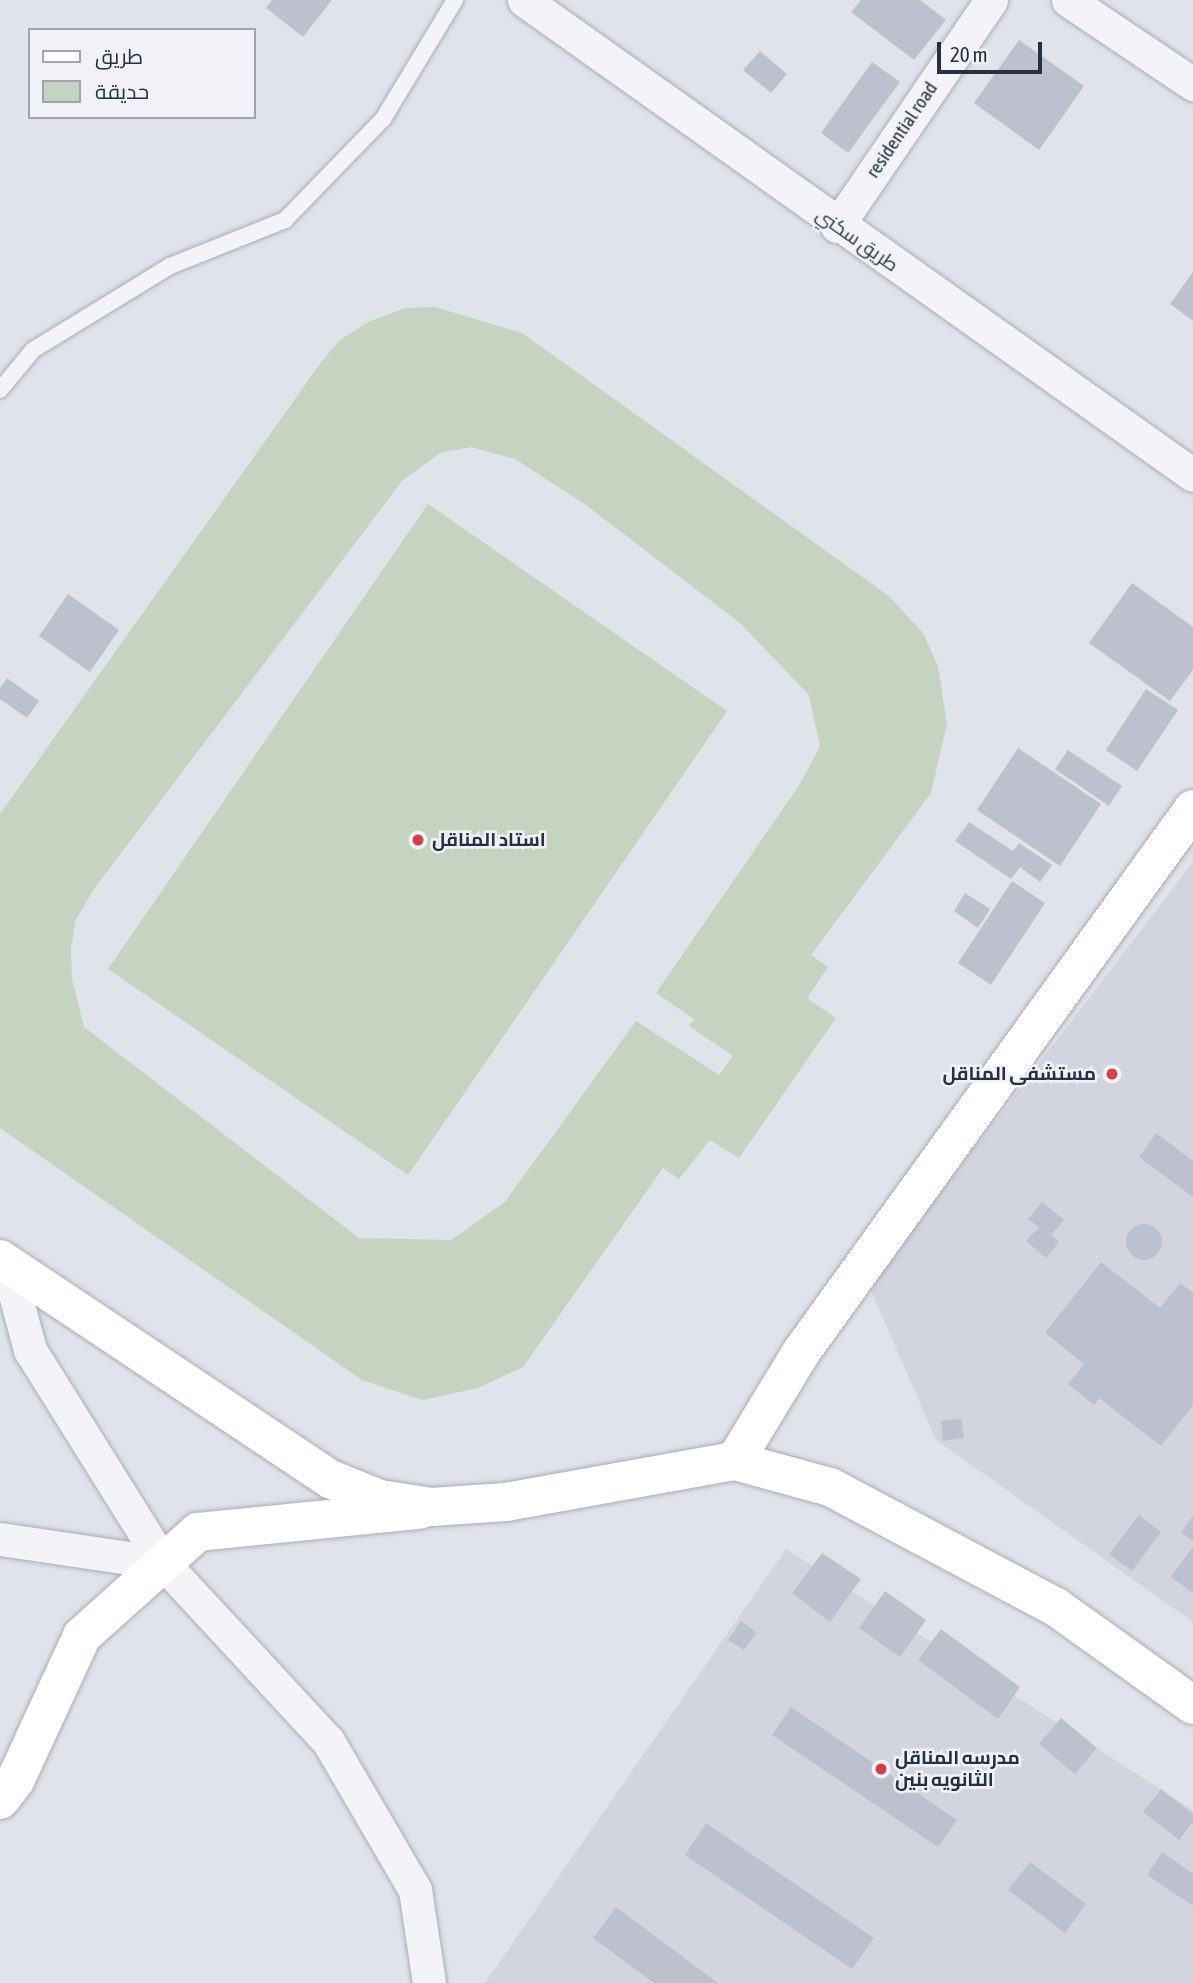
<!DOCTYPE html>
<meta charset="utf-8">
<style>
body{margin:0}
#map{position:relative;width:1193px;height:1983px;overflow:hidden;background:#e0e3ea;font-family:"Asap Condensed",Cairo,sans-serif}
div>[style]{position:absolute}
.built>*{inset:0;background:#d2d5df}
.green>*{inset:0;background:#c4d4c1}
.building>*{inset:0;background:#bdc1cd}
.round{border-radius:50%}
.roads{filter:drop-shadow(0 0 2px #a9adb8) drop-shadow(0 0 2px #a9adb8)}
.lane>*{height:16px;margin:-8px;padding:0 8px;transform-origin:8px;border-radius:8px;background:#f3f4f8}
.street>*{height:33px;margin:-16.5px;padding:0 16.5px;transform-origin:16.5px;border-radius:16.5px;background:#f3f4f8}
.secondary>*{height:38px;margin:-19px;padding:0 19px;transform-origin:19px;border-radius:19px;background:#fff}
.primary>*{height:38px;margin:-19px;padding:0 19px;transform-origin:19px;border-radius:19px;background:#fff}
.dots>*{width:19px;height:19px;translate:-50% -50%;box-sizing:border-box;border:4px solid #f0f2f7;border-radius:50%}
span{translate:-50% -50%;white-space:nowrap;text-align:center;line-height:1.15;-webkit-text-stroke:5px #f0f2f7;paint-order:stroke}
.street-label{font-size:19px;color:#282f42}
.poi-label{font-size:19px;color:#282f42;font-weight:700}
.left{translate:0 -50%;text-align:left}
.right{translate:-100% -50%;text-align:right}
.legend{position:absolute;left:28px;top:28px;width:228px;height:91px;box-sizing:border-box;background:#f0f2f7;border:2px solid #a0a4af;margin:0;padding:9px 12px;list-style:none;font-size:21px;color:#282f42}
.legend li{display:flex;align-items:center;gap:14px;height:35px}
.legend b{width:35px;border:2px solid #a0a4af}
.scale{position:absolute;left:937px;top:42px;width:105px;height:32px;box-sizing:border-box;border:4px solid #282f42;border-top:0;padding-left:9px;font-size:21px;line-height:24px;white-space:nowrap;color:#282f42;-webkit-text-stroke:5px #f0f2f7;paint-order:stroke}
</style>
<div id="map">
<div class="built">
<i style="clip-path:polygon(1193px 862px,1193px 1622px,936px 1440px,869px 1286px)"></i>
<i style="clip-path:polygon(786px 1549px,1193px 1810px,1193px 1983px,485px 1983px)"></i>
</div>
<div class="green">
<i style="clip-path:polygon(evenodd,435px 307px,522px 333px,889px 596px,923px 633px,938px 666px,947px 724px,931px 793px,811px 955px,828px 967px,807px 998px,836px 1018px,739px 1158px,710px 1140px,679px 1179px,663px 1168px,523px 1367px,478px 1388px,422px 1400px,362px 1380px,0 1128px,0 814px,322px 361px,340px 340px,368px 322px,405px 308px,435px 307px,471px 447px,515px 459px,586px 505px,740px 623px,809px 695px,820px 747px,798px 787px,656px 993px,694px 1019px,689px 1026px,733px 1056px,719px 1075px,636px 1021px,505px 1202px,451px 1240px,359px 1238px,84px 1027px,72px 979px,71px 949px,76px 919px,94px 889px,402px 481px,440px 453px,471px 447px)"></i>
<i style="clip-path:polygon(428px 504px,727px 711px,408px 1175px,108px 969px)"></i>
</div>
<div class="building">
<i style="clip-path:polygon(272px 0,332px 0,303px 37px,266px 8px)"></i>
<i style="clip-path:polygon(861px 0,920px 0,946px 20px,914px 60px,851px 12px)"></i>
<i style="clip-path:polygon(1019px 40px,1084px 86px,1039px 150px,974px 103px)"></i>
<i style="clip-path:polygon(760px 51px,787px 74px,771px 93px,743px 70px)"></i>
<i style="clip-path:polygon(872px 62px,900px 82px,848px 153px,821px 133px)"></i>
<i style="clip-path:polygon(1193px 272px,1193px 321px,1170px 304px)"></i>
<i style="clip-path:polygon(1132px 583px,1193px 627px,1193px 670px,1170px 701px,1089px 643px)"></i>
<i style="clip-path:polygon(68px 594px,119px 630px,90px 672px,39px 636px)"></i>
<i style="clip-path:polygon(7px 678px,39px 701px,27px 718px,0 699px,0 688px)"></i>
<i style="clip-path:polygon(1146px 689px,1178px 710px,1137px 771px,1106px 750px)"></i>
<i style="clip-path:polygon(1018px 748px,1101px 804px,1060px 866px,977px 810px)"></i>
<i style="clip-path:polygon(1068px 750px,1122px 786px,1109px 806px,1055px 769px)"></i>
<i style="clip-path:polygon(969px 822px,1013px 851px,1019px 843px,1052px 865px,1040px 882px,1020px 867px,1011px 879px,955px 841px)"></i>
<i style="clip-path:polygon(1012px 881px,1045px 903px,991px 985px,958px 963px)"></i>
<i style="clip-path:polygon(965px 893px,990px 909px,978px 928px,954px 911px)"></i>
<i style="clip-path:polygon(1156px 1133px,1193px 1161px,1193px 1197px,1139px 1157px)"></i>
<i style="clip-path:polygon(1042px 1202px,1064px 1220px,1051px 1235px,1059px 1242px,1046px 1258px,1026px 1241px,1039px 1227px,1028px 1219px)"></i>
<i class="round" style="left:1126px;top:1224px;width:36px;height:36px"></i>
<i style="clip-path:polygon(1101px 1262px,1160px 1308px,1180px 1283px,1193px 1293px,1193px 1405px,1161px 1446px,1099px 1398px,1094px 1405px,1068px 1384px,1084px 1364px,1045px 1333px)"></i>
<i style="clip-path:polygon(961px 1419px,964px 1438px,943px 1441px,941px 1421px)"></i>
<i style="clip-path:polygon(1139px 1515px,1161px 1532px,1132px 1571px,1109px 1554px)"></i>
<i style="clip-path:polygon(1193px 1516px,1193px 1541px,1181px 1532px)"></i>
<i style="clip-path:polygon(1193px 1547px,1193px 1593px,1171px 1577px)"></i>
<i style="clip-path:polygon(822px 1553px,861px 1579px,830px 1622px,792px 1593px)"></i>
<i style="clip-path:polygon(885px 1591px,926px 1620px,900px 1657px,859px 1628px)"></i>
<i style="clip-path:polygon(741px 1621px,757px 1633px,744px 1650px,728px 1640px)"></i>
<i style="clip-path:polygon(941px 1629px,1020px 1687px,998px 1719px,918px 1660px)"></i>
<i style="clip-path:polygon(791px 1707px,957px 1820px,938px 1847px,772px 1735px)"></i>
<i style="clip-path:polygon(1061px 1718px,1097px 1748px,1075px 1774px,1039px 1744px)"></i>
<i style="clip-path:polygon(1161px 1789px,1193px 1814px,1193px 1822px,1179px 1840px,1143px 1812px)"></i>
<i style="clip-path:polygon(706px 1823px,874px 1938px,852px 1969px,685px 1855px)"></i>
<i style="clip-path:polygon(1162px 1852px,1193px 1874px,1193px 1906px,1147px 1875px)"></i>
<i style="clip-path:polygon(1030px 1862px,1086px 1904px,1065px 1933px,1008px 1890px)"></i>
<i style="clip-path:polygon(616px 1907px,718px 1983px,654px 1983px,593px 1938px)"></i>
</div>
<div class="roads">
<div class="lane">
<i style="left:0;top:390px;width:52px;rotate:-50.5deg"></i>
<i style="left:33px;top:350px;width:161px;rotate:-31.5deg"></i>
<i style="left:170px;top:266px;width:124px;rotate:-21.8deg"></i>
<i style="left:285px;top:220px;width:141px;rotate:-45.9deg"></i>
<i style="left:383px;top:119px;width:139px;rotate:-58.8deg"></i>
</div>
<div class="street">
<i style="left:524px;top:0;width:820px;rotate:35.38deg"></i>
<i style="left:1068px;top:0;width:151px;rotate:33.9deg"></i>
<i style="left:837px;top:226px;width:273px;rotate:-55.7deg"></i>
<i style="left:7px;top:1264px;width:89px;rotate:75deg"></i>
<i style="left:30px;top:1350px;width:251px;rotate:58deg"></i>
<i style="left:163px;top:1563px;width:243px;rotate:47.2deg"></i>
<i style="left:328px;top:1741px;width:173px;rotate:59.7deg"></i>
<i style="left:415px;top:1890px;width:94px;rotate:81.4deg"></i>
<i style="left:0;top:1539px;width:165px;rotate:8.4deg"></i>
</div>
<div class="secondary">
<i style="left:735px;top:1461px;width:129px;rotate:-58.7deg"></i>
<i style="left:802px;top:1351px;width:668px;rotate:-54.19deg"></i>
<i style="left:0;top:1800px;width:24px;rotate:-52deg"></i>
<i style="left:15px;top:1781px;width:160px;rotate:-65.2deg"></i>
<i style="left:82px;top:1636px;width:156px;rotate:-41.9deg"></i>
<i style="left:198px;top:1532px;width:223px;rotate:-5.7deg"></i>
</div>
<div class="primary">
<i style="left:0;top:1259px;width:397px;rotate:33.7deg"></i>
<i style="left:330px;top:1479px;width:54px;rotate:21.8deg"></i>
<i style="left:380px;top:1499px;width:52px;rotate:8.9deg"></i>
<i style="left:431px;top:1507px;width:75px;rotate:-3.8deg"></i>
<i style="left:506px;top:1502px;width:233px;rotate:-10.2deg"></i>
<i style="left:735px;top:1461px;width:98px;rotate:15.3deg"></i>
<i style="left:830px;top:1487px;width:256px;rotate:28deg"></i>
<i style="left:1056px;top:1607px;width:168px;rotate:35.6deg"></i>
</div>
</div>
<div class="dots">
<i style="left:418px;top:840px;background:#d44046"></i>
<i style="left:1112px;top:1074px;background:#d44046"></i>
<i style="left:881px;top:1769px;background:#d44046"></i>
</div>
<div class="street-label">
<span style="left:902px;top:130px;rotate:-56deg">residential road</span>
<span style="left:857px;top:240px;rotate:35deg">طريق سكني</span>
</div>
<div class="poi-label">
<span class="left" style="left:432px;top:840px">استاد المناقل</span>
<span class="right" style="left:1096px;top:1074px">مستشفى المناقل</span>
<span class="left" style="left:895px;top:1769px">مدرسه المناقل<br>الثانويه بنين</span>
</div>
<ul class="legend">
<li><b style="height:9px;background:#fff"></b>طريق</li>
<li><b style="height:19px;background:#c4d4c1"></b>حديقة</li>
</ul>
<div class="scale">20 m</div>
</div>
